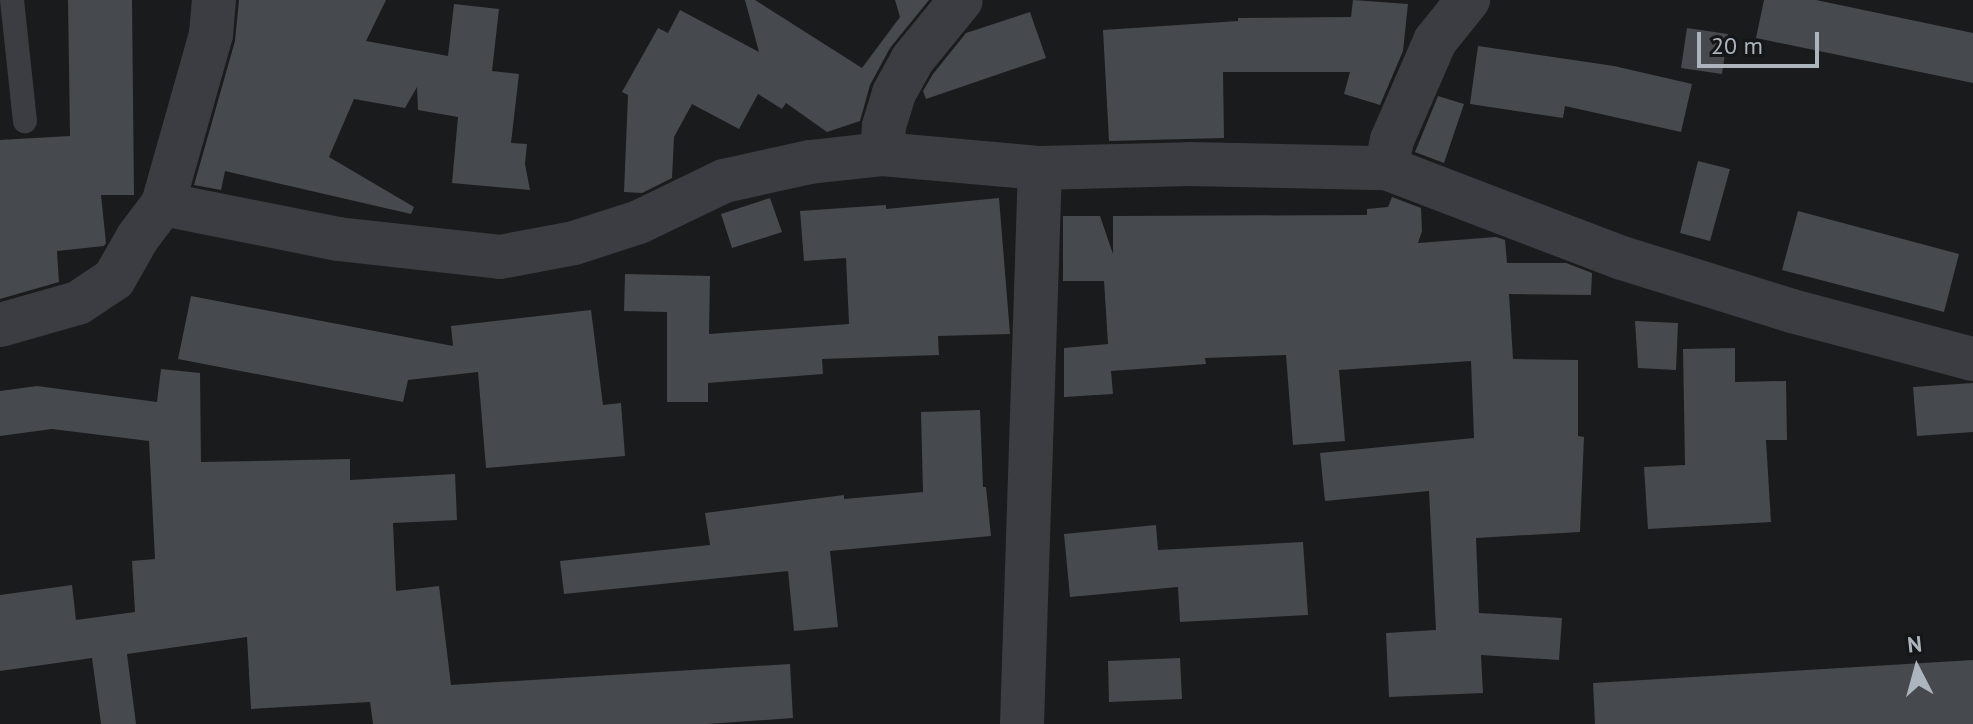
<!DOCTYPE html>
<style>
body{margin:0}
#map{position:relative;width:1973px;height:724px;overflow:hidden;background:#1a1b1d;font-family:"PT Sans",sans-serif}
div>[style]{position:absolute}
.building>*{inset:0;background:#46494d}
.service>*{height:24px;margin:-12px;padding:0 12px;transform-origin:12px;border-radius:12px;background:#3b3d42}
.minor>*{height:44px;margin:-22px;padding:0 22px;transform-origin:22px;border-radius:22px;background:#3b3d42}
.tertiary>*{height:44px;margin:-22px;padding:0 22px;transform-origin:22px;border-radius:22px;background:#3b3d42}
span{translate:-50% -50%;white-space:nowrap;text-align:center;line-height:1.15;-webkit-text-stroke:6px #151618;paint-order:stroke}
.north{position:absolute;left:1877px;top:628px;width:80px;height:80px;-webkit-text-stroke:6px #151618;paint-order:stroke;rotate:354deg;font-size:22px;font-weight:700;line-height:32px;text-align:center;color:#acb4bd}
.north::after{content:'';display:block;margin:auto;width:28px;height:36px;background:#acb4bd;clip-path:polygon(50% 0,100% 100%,50% 72%,0 100%)}
.scale{position:absolute;left:1697px;top:32px;width:122px;height:36px;box-sizing:border-box;border:4px solid #acb4bd;border-top:0;padding-left:10px;font-size:24px;line-height:28px;white-space:nowrap;color:#acb4bd;-webkit-text-stroke:6px #151618;paint-order:stroke}
</style>
<div id="map">
<div class="building">
<i style="clip-path:polygon(68px 0,132px 0,134px 195px,101px 195px,106px 243px,104px 246px,57px 251px,59px 282px,0 299px,0 140px,70px 136px)"></i>
<i style="clip-path:polygon(239px 0,386px 0,366px 41px,448px 56px,454px 4px,499px 9px,492px 71px,519px 74px,511px 143px,527px 144px,525px 164px,530px 190px,452px 183px,458px 117px,418px 110px,417px 87px,405px 108px,354px 99px,329px 157px,414px 207px,411px 214px,225px 171px,221px 190px,194px 185px,235px 41px)"></i>
<i style="clip-path:polygon(745px 0,755px 0,862px 68px,900px 17px,895px 0,929px 0,890px 48px,870px 85px,860px 121px,827px 132px,786px 103px,782px 109px,758px 94px,739px 129px,692px 104px,674px 137px,672px 178px,642px 193px,624px 192px,628px 95px,622px 92px,658px 28px,668px 33px,680px 10px,759px 52px)"></i>
<i style="clip-path:polygon(1353px 0,1408px 4px,1403px 51px,1380px 105px,1344px 94px,1350px 72px,1223px 72px,1224px 138px,1109px 141px,1103px 30px,1238px 21px,1238px 18px,1351px 17px)"></i>
<i style="clip-path:polygon(1764px 0,1816px 0,1973px 33px,1973px 83px,1756px 38px)"></i>
<i style="clip-path:polygon(1030px 12px,1046px 58px,926px 99px,923px 91px,933px 74px,966px 33px)"></i>
<i style="clip-path:polygon(1687px 28px,1728px 34px,1722px 74px,1681px 68px)"></i>
<i style="clip-path:polygon(1478px 46px,1614px 66px,1692px 84px,1681px 132px,1565px 106px,1563px 118px,1470px 104px)"></i>
<i style="clip-path:polygon(1438px 96px,1464px 104px,1444px 163px,1415px 152px)"></i>
<i style="clip-path:polygon(1698px 161px,1730px 169px,1710px 241px,1680px 233px)"></i>
<i style="clip-path:polygon(1392px 197px,1421px 208px,1422px 231px,1418px 243px,1496px 237px,1505px 240px,1507px 263px,1566px 263px,1592px 273px,1591px 295px,1509px 294px,1513px 359px,1578px 360px,1578px 436px,1584px 437px,1580px 532px,1476px 538px,1479px 613px,1562px 618px,1559px 660px,1481px 655px,1483px 693px,1389px 697px,1386px 633px,1436px 630px,1429px 491px,1325px 501px,1320px 453px,1474px 438px,1471px 361px,1339px 370px,1345px 441px,1293px 445px,1286px 355px,1205px 358px,1206px 364px,1111px 371px,1113px 394px,1064px 397px,1064px 348px,1108px 344px,1104px 281px,1063px 281px,1063px 216px,1100px 216px,1113px 254px,1113px 216px,1367px 215px,1367px 209px,1388px 207px)"></i>
<i style="clip-path:polygon(770px 198px,782px 232px,732px 248px,721px 214px)"></i>
<i style="clip-path:polygon(999px 198px,1010px 334px,938px 336px,939px 355px,822px 359px,823px 374px,708px 383px,708px 402px,667px 402px,667px 312px,624px 311px,625px 274px,710px 276px,709px 334px,849px 324px,846px 258px,804px 261px,800px 211px,886px 205px,886px 209px)"></i>
<i style="clip-path:polygon(1798px 211px,1959px 254px,1944px 312px,1782px 270px)"></i>
<i style="clip-path:polygon(191px 296px,453px 346px,451px 326px,591px 310px,603px 405px,621px 403px,625px 456px,486px 468px,478px 372px,408px 380px,403px 402px,178px 359px)"></i>
<i style="clip-path:polygon(1635px 321px,1678px 323px,1676px 370px,1638px 368px)"></i>
<i style="clip-path:polygon(1735px 348px,1735px 382px,1786px 381px,1787px 440px,1766px 440px,1771px 522px,1648px 529px,1644px 467px,1685px 465px,1683px 349px)"></i>
<i style="clip-path:polygon(161px 369px,200px 373px,201px 462px,350px 459px,350px 480px,455px 474px,457px 520px,393px 523px,396px 591px,439px 586px,451px 685px,790px 664px,793px 718px,707px 724px,373px 724px,370px 702px,251px 709px,247px 637px,127px 654px,136px 724px,101px 724px,92px 658px,0 671px,0 595px,72px 585px,76px 620px,135px 612px,132px 561px,155px 559px,149px 441px,52px 429px,0 436px,0 391px,37px 386px,157px 402px)"></i>
<i style="clip-path:polygon(1973px 383px,1973px 432px,1917px 436px,1913px 387px)"></i>
<i style="clip-path:polygon(980px 410px,983px 487px,986px 487px,991px 536px,830px 551px,838px 627px,794px 631px,788px 571px,564px 594px,560px 561px,710px 545px,705px 513px,844px 495px,844px 499px,923px 492px,921px 412px)"></i>
<i style="clip-path:polygon(1156px 525px,1158px 550px,1303px 542px,1308px 615px,1180px 622px,1178px 587px,1070px 597px,1064px 534px)"></i>
<i style="clip-path:polygon(1180px 658px,1182px 699px,1109px 702px,1108px 661px)"></i>
<i style="clip-path:polygon(1973px 660px,1973px 724px,1595px 724px,1593px 683px)"></i>
</div>
<div class="service">
<i style="left:12px;top:0;width:122px;rotate:83.9deg"></i>
</div>
<div class="minor">
<i style="left:882px;top:154px;width:28px;rotate:-86deg"></i>
<i style="left:884px;top:126px;width:34px;rotate:-73deg"></i>
<i style="left:894px;top:93px;width:38px;rotate:-61deg"></i>
<i style="left:912px;top:60px;width:77px;rotate:-50.8deg"></i>
<i style="left:1386px;top:168px;width:29px;rotate:-78deg"></i>
<i style="left:1392px;top:140px;width:108px;rotate:-66.5deg"></i>
<i style="left:1435px;top:41px;width:53px;rotate:-51.2deg"></i>
<i style="left:163px;top:204px;width:178px;rotate:11.3deg"></i>
<i style="left:338px;top:239px;width:163px;rotate:6.3deg"></i>
<i style="left:500px;top:257px;width:75px;rotate:-10.7deg"></i>
<i style="left:574px;top:243px;width:68px;rotate:-17.9deg"></i>
<i style="left:639px;top:222px;width:94px;rotate:-25.8deg"></i>
<i style="left:724px;top:181px;width:88px;rotate:-12.5deg"></i>
<i style="left:810px;top:162px;width:72px;rotate:-6.3deg"></i>
<i style="left:882px;top:154px;width:159px;rotate:5.1deg"></i>
<i style="left:1040px;top:168px;width:148px;rotate:-1.5deg"></i>
<i style="left:1188px;top:164px;width:198px;rotate:1.2deg"></i>
<i style="left:1386px;top:168px;width:253px;rotate:20.9deg"></i>
<i style="left:1622px;top:258px;width:178px;rotate:17.3deg"></i>
<i style="left:1792px;top:311px;width:187px;rotate:14.9deg"></i>
<i style="left:0;top:325px;width:81px;rotate:-15.8deg"></i>
<i style="left:78px;top:303px;width:43px;rotate:-33.7deg"></i>
<i style="left:114px;top:279px;width:48px;rotate:-60.3deg"></i>
<i style="left:138px;top:237px;width:41px;rotate:-52.9deg"></i>
<i style="left:163px;top:204px;width:177px;rotate:-74.2deg"></i>
<i style="left:211px;top:34px;width:34px;rotate:-85deg"></i>
</div>
<div class="tertiary">
<i style="left:1022px;top:724px;width:556px;rotate:-88.15deg"></i>
</div>
<div class="north">N</div>
<div class="scale">20 m</div>
</div>
